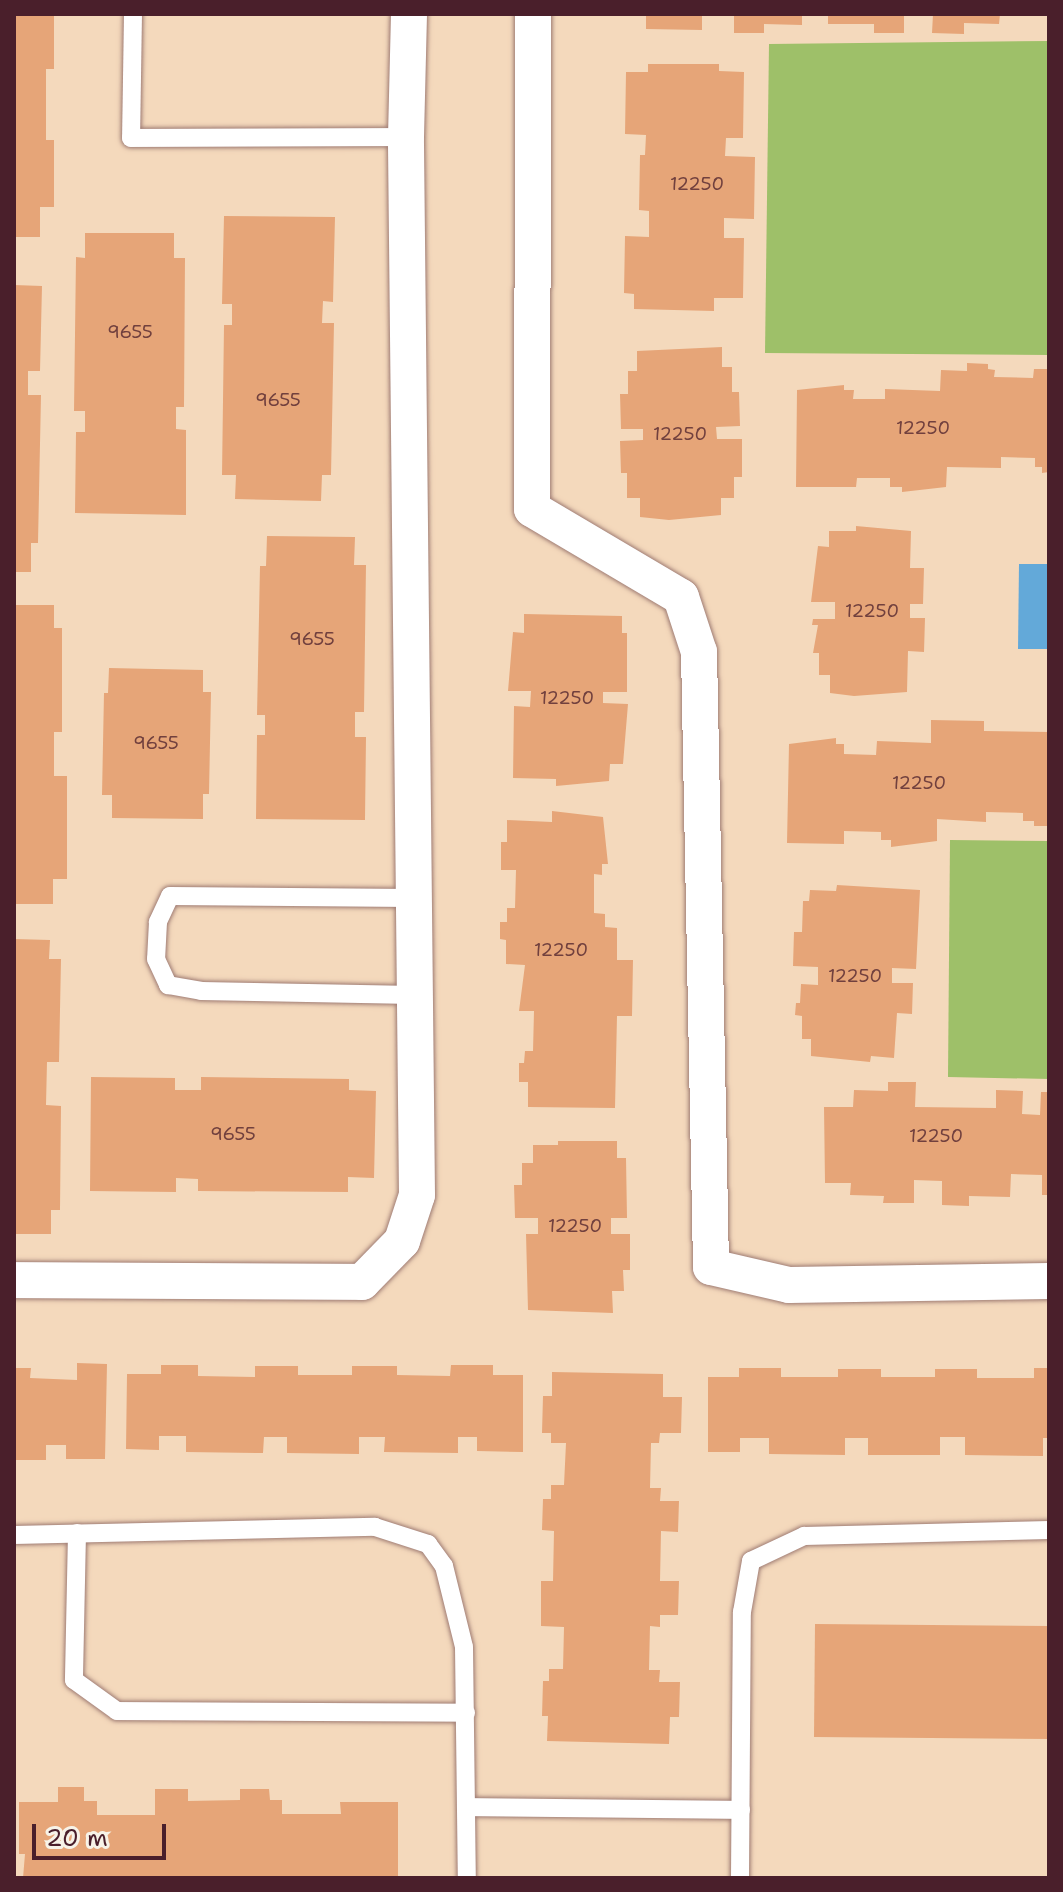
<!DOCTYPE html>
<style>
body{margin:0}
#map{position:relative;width:1063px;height:1892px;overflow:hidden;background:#f4d9bc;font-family:"Shantell Sans",sans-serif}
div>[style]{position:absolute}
.green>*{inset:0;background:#9ec069}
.water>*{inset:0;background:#63a9d9}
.building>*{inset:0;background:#e6a578}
.roads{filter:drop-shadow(0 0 2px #9f7c74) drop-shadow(0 0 2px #9f7c74)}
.lane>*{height:18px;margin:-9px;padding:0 9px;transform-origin:9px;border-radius:9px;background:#fff}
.street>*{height:36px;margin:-18px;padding:0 18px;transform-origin:18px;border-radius:18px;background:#fff}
span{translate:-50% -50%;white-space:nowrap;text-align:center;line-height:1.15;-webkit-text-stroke:8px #f7f3e8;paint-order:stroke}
.number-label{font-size:18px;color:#71403e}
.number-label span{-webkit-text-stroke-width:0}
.frame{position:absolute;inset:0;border:16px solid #4a1f2b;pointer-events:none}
.scale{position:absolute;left:32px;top:1824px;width:134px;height:36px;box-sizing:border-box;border:4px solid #4a1f2b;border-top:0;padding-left:10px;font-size:24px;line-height:28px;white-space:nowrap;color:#4a1f2b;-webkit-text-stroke:6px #f7f3e8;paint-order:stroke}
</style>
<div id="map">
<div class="green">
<i style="clip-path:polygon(1049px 41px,1049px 355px,765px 353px,769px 44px)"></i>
<i style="clip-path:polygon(950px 840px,1049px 841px,1049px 1079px,948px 1077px)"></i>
</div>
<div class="water">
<i style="clip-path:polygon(1019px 564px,1049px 564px,1049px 649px,1018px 649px)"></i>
</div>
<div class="building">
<i style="clip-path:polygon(14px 14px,54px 14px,54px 69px,46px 69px,46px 140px,54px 140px,54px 207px,40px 207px,40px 237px,14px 237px)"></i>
<i style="clip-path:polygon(646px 14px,702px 14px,702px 30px,646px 29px)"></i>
<i style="clip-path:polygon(734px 14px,802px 14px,802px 25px,764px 24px,764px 33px,734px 33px)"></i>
<i style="clip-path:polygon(828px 14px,904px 14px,904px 33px,874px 33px,874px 24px,828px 24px)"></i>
<i style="clip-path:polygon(933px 14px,1000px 14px,999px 24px,964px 23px,964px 34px,932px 33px)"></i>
<i style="clip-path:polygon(648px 64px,719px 64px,719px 71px,744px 72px,743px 138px,726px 138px,725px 156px,755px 157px,754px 219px,724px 218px,724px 238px,744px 238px,743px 298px,714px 298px,714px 311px,634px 309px,634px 294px,624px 293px,625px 236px,649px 237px,649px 211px,639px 210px,640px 155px,645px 155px,646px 135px,625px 134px,626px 72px,648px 72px)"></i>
<i style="clip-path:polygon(224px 216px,335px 217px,333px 302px,323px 301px,322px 323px,334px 323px,331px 475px,322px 475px,321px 501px,235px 499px,236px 475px,222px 475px,224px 325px,232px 325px,232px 304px,222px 304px)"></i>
<i style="clip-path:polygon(85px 233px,174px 233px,174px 258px,185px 258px,184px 407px,176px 407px,176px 429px,186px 430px,186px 515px,75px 513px,76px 432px,85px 432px,85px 411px,74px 411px,76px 257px,85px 258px)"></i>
<i style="clip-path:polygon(14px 285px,42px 286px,40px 371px,28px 371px,28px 395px,41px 395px,38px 543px,31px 543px,31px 572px,14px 572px)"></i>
<i style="clip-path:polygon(722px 347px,722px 367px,732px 367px,732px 392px,739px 392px,740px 426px,716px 427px,717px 439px,742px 439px,742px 477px,734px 477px,734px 498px,721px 498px,721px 515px,669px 520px,640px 517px,640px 498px,627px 498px,627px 473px,621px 473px,620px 441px,643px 440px,643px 429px,621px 429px,620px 394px,628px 394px,628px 371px,637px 371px,637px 351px)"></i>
<i style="clip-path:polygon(967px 363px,988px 364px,988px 369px,995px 370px,994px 377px,1033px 378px,1034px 369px,1049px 369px,1049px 472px,1042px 473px,1042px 467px,1035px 467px,1035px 458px,1001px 457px,1001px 468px,947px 467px,946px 487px,902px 492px,902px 487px,890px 487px,890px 478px,857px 478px,856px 487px,796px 487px,797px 390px,844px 385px,844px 390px,854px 390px,853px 399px,885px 399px,885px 389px,940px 391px,941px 370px,967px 371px)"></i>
<i style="clip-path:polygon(856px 526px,911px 531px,910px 568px,924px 568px,923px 604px,910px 604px,910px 618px,925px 618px,924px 652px,908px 651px,907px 692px,854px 696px,830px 693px,830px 675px,819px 675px,819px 653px,813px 653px,818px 625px,812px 625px,813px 619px,835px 619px,835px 602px,811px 602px,818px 546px,829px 547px,829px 531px,856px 531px)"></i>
<i style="clip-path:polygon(267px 536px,355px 537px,354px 565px,366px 565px,364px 712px,355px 712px,355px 737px,366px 737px,365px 820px,256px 819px,257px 735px,265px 735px,265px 715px,257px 715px,260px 566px,266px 566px)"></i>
<i style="clip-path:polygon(14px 605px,54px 605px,54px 628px,62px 628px,62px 732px,54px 732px,54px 776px,67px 776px,67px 879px,53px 879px,53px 904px,14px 904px)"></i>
<i style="clip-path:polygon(524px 614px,622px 616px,622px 633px,627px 633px,627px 692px,603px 692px,603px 703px,628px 704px,623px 764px,610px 764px,609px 781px,556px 786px,556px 779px,513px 778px,514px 706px,530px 707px,531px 691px,508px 691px,513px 632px,524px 633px)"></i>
<i style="clip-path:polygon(109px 668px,203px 670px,203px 692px,211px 692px,209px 794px,203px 794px,203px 819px,112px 818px,112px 795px,102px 795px,104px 693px,108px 693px)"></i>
<i style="clip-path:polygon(931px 720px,984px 721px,984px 731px,1049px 732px,1049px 826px,1034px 826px,1034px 821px,1023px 821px,1023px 813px,986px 812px,986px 822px,937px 819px,937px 841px,891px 847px,891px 840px,881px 840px,881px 832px,844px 831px,844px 844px,787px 843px,789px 744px,836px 738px,836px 744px,844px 744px,844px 754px,876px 755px,877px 741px,931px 743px)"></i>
<i style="clip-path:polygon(552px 811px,603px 817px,608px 864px,602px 864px,602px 875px,594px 874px,594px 913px,605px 914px,605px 927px,617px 928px,617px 960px,633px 960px,632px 1016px,617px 1016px,615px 1108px,528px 1107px,528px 1082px,519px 1082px,519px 1063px,524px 1063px,525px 1051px,533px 1051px,534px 1011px,519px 1011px,525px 965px,506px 964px,506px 940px,500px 939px,500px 922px,507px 922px,507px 908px,515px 908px,516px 870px,501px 870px,501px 842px,507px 842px,507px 820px,552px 822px)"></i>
<i style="clip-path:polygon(837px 885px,920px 890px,916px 969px,892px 968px,892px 983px,913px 983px,912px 1014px,897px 1013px,894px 1058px,871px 1056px,870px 1062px,811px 1056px,811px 1039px,802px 1039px,802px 1016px,795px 1015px,796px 1003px,800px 1003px,801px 984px,818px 985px,818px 967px,793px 966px,794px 932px,802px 932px,803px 901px,809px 901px,810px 890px,836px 891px)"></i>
<i style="clip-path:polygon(14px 939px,50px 940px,49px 959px,61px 959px,59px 1062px,47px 1062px,46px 1105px,61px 1106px,60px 1210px,51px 1210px,51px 1234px,14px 1234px)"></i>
<i style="clip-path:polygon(91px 1077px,175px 1078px,175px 1090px,201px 1090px,201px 1077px,349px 1079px,349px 1090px,376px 1091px,374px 1178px,348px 1177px,348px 1192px,198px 1191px,198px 1179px,176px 1178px,176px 1192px,90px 1191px)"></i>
<i style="clip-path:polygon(888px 1082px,916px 1082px,915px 1107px,996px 1108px,996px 1090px,1023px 1091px,1022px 1114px,1040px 1115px,1041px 1092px,1049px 1092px,1049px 1195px,1042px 1195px,1042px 1175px,1011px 1174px,1010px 1197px,969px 1196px,969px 1206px,942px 1205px,942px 1181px,914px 1180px,914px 1203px,883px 1203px,884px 1196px,850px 1195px,851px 1183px,825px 1183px,824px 1107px,853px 1107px,854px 1090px,888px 1091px)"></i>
<i style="clip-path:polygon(558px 1141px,617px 1141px,617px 1158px,626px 1158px,627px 1218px,611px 1218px,611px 1234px,630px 1234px,630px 1270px,623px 1270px,624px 1291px,612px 1291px,613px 1313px,528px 1310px,526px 1234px,538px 1234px,538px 1218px,515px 1218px,514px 1185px,522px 1185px,522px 1163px,533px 1163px,533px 1145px,558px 1145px)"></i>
<i style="clip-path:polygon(77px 1363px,107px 1364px,105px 1459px,66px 1459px,66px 1445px,46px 1445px,46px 1460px,14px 1460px,14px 1368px,31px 1368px,30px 1378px,77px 1380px)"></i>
<i style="clip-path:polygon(161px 1365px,198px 1365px,198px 1376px,255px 1377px,255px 1366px,298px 1366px,298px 1375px,352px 1375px,352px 1366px,397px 1366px,397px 1375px,450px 1376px,451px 1365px,493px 1365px,493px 1375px,523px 1375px,523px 1452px,477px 1451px,477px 1437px,458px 1437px,458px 1453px,384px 1452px,385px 1437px,359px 1437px,359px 1454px,287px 1453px,287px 1437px,264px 1437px,263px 1453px,186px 1452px,186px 1436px,159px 1436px,159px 1450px,126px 1449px,127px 1374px,161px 1374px)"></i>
<i style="clip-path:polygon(739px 1368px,781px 1368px,781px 1377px,838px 1377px,838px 1369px,881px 1369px,881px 1377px,935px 1377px,935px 1369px,977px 1369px,977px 1378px,1034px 1378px,1034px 1368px,1049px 1368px,1049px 1438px,1043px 1438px,1043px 1456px,965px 1455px,965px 1437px,940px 1437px,940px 1455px,868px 1455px,868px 1438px,845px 1438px,845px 1455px,769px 1454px,769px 1438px,740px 1438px,740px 1452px,708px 1452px,708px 1377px,739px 1377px)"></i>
<i style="clip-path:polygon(552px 1372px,663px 1374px,663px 1397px,682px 1397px,681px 1433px,660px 1433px,659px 1443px,651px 1443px,650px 1488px,661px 1488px,660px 1501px,679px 1501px,678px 1532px,661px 1531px,660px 1581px,679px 1581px,678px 1615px,660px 1615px,660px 1627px,650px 1626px,649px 1670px,660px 1670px,659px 1682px,680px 1682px,679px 1717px,670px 1717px,669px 1744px,547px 1741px,548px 1716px,542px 1716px,543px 1681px,549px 1681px,549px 1669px,563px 1669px,564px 1627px,541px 1626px,541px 1581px,553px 1581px,554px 1531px,542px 1530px,543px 1499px,551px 1499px,551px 1485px,564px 1485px,566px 1443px,551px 1443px,551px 1433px,542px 1433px,543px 1396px,552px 1396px)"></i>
<i style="clip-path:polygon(815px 1624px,1049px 1626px,1049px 1739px,814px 1737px)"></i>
<i style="clip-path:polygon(58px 1787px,84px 1787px,84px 1801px,97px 1801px,97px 1815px,155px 1815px,155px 1789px,188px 1789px,188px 1801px,240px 1800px,240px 1789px,269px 1789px,270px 1800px,282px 1800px,282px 1814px,341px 1814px,340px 1802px,398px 1802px,398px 1878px,23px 1878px,25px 1854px,19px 1854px,19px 1802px,58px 1802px)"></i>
</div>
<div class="roads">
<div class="lane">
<i style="left:133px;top:14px;width:124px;rotate:90.9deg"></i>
<i style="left:131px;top:138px;width:275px;rotate:-0.2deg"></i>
<i style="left:412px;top:898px;width:242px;rotate:-179.5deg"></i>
<i style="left:170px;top:896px;width:29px;rotate:115deg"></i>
<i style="left:158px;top:922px;width:37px;rotate:93deg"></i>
<i style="left:156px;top:959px;width:29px;rotate:65deg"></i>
<i style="left:168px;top:985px;width:34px;rotate:10deg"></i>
<i style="left:201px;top:991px;width:213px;rotate:1.1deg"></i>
<i style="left:77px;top:1533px;width:147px;rotate:91.2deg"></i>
<i style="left:74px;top:1680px;width:53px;rotate:35.8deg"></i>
<i style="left:117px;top:1711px;width:349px;rotate:0.3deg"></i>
<i style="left:14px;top:1535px;width:361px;rotate:-1.3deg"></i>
<i style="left:375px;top:1527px;width:56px;rotate:17.8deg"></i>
<i style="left:428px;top:1544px;width:27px;rotate:54deg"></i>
<i style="left:444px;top:1566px;width:83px;rotate:76.1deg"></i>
<i style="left:464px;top:1647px;width:231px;rotate:89.3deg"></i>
<i style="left:468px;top:1807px;width:273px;rotate:0.6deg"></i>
<i style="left:740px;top:1878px;width:266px;rotate:-89.6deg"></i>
<i style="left:742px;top:1612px;width:52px;rotate:-80deg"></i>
<i style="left:751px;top:1561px;width:59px;rotate:-25.3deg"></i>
<i style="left:804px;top:1536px;width:245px;rotate:-1.4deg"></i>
</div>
<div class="street">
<i style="left:533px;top:14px;width:495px;rotate:90.1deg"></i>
<i style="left:532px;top:509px;width:173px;rotate:30.6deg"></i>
<i style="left:681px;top:597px;width:58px;rotate:71.9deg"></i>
<i style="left:699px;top:652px;width:615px;rotate:88.88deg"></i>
<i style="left:711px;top:1267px;width:80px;rotate:13deg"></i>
<i style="left:789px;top:1285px;width:260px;rotate:-0.9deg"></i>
<i style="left:14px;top:1280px;width:348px;rotate:0.3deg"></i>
<i style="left:362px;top:1282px;width:57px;rotate:-45.7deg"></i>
<i style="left:402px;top:1241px;width:48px;rotate:-71.9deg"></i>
<i style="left:417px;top:1195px;width:1058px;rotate:-90.6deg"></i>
<i style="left:406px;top:137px;width:123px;rotate:-88.6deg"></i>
</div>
</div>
<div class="number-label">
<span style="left:697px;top:184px">12250</span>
<span style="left:130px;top:332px">9655</span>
<span style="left:278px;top:400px">9655</span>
<span style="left:923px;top:428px">12250</span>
<span style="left:680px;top:434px">12250</span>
<span style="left:872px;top:611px">12250</span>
<span style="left:312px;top:639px">9655</span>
<span style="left:567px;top:698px">12250</span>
<span style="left:156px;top:743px">9655</span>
<span style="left:919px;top:783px">12250</span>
<span style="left:561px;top:950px">12250</span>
<span style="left:855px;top:976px">12250</span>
<span style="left:233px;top:1134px">9655</span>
<span style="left:936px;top:1136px">12250</span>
<span style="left:575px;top:1226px">12250</span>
</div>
<div class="frame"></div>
<div class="scale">20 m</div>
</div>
